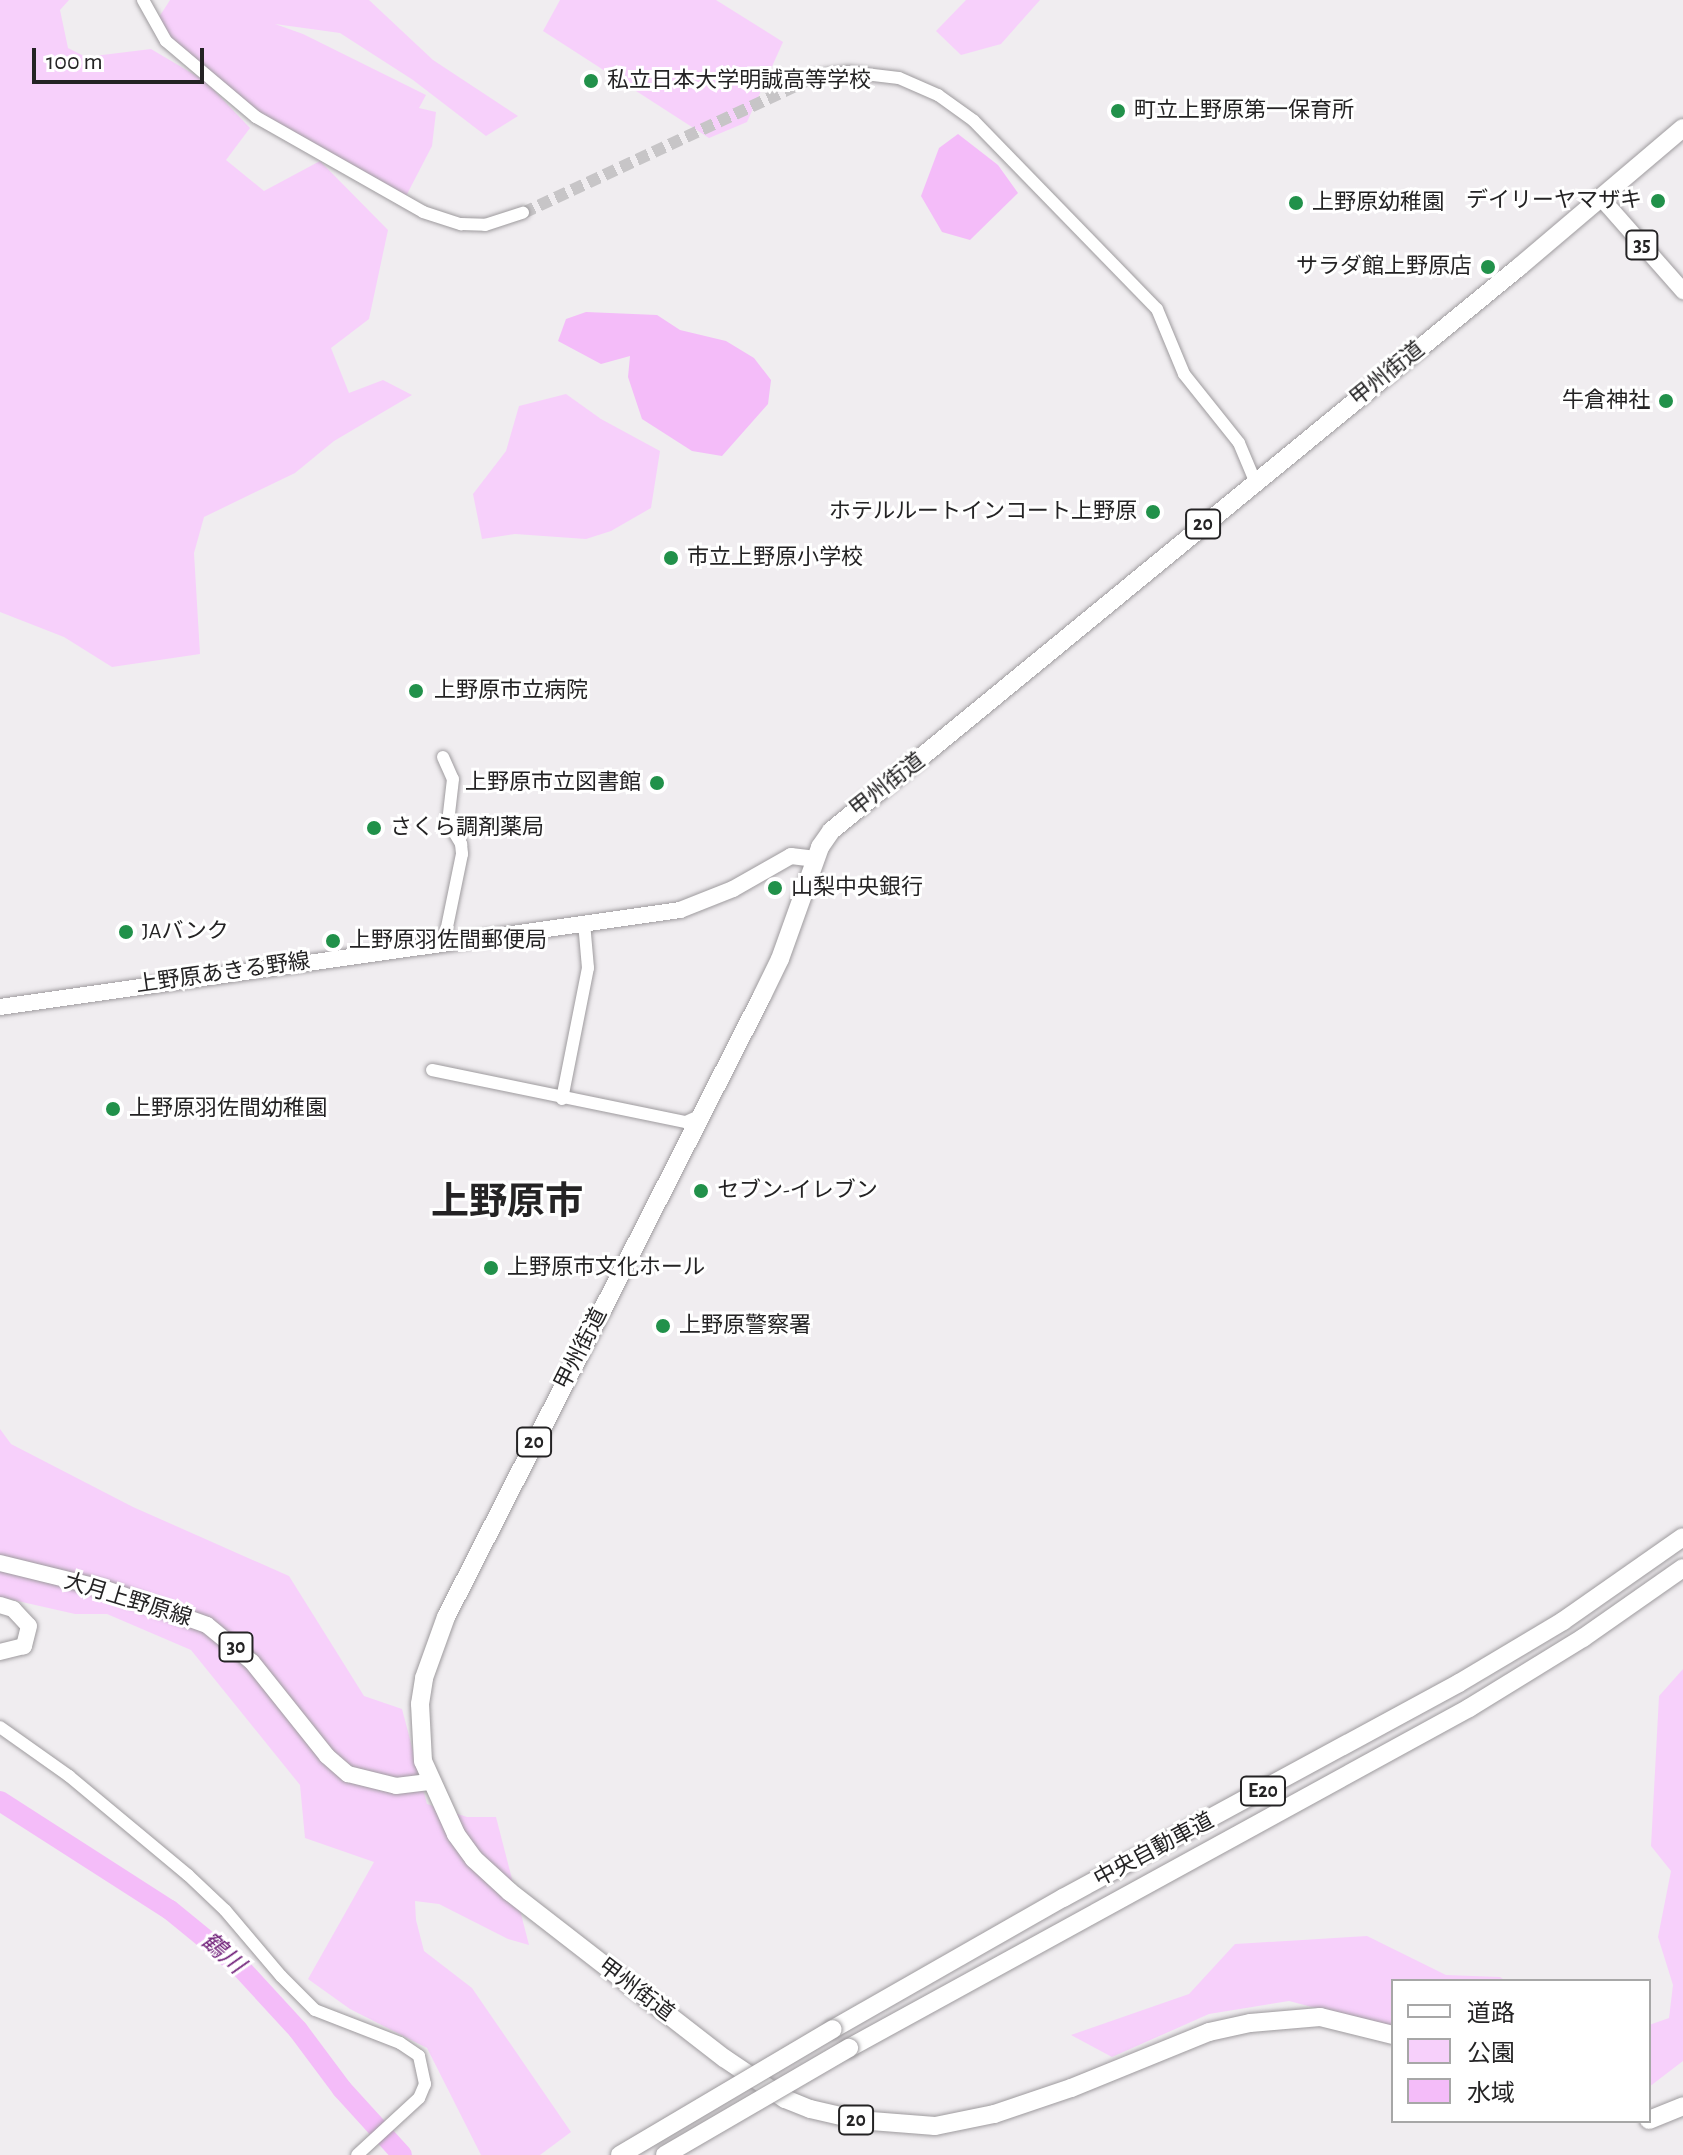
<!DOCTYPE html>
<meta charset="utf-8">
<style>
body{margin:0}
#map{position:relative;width:1683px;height:2155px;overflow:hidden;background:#f0edf0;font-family:"Alegreya Sans","Noto Sans JP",sans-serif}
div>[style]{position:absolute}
.green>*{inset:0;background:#f7d0fb}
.water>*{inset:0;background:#f4bcf9}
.river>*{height:20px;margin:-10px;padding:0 10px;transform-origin:10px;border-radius:10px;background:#f4bcf9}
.tertiary-tunnel>*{height:12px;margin-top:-6px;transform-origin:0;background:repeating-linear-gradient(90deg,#c7c5c7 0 12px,transparent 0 18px)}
.roads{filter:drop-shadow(0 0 2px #9e9b9e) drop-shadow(0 0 2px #9e9b9e)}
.tertiary>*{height:12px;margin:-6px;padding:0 6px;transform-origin:6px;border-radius:6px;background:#fff}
.primary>*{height:16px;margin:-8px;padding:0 8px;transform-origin:8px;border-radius:8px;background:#fff}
.trunk>*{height:18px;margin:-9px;padding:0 9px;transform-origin:9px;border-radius:9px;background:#fff}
.motorway>*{height:18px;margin:-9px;padding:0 9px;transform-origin:9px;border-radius:9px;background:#fff}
.bridges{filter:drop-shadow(0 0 2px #9e9b9e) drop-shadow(0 0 2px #9e9b9e)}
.motorway-bridge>*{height:18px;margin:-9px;padding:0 9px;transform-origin:9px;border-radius:9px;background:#fff}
.dots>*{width:22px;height:22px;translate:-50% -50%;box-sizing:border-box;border:4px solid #fff;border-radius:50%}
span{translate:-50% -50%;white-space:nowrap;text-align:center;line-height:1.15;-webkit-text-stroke:6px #fff;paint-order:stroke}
.shield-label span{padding:2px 6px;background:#fff;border:2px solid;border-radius:6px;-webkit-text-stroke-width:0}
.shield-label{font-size:20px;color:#242324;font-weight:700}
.poi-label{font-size:22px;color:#242324}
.left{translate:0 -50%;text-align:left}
.right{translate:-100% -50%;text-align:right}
.street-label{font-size:22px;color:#242324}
.water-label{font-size:24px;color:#6f1e78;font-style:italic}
.town-label{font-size:38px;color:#242324;font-weight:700}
.legend{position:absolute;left:1391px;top:1979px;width:260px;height:144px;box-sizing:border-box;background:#fff;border:2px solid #a7a7a7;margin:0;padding:10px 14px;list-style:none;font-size:24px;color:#242324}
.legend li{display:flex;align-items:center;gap:16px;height:40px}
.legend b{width:40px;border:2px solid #a7a7a7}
.scale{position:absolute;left:32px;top:48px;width:172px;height:36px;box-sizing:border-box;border:4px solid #242324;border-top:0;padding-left:10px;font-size:24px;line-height:28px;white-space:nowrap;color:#242324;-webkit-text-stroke:6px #fff;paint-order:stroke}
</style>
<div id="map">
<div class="green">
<i style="clip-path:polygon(0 0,69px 0,60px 10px,68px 48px,86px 57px,151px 49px,205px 81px,250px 128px,226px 160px,264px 191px,320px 161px,388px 230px,369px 319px,331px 348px,349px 393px,383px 380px,412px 395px,334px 441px,295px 473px,204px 517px,194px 553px,200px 654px,112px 667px,64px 637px,0 612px)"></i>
<i style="clip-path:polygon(170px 0,369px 0,433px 60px,518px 116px,486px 136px,413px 80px,340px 33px,275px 24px,303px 34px,426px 95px,419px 108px,436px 112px,432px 146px,404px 200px,256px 117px,154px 25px)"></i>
<i style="clip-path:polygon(560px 0,716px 0,783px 42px,747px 122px,709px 138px,543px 31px)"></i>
<i style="clip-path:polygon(966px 0,1040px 0,1001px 44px,961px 55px,936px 31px)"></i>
<i style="clip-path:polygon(566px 394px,601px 419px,660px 451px,651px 508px,611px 531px,586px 539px,515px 534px,482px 539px,473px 494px,506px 451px,519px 406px)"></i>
<i style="clip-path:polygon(0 1429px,11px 1444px,133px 1507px,289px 1576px,364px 1696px,402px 1709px,427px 1804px,467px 1817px,496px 1817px,529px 1945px,508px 1939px,439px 1904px,415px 1901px,416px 1920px,424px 1951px,472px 1988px,571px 2132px,540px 2155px,481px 2155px,427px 2048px,350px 2009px,308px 1979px,374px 1862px,305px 1838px,300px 1785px,191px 1650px,107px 1614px,75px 1614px,0 1597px)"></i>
<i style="clip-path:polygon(1683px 1669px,1683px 2061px,1649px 2087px,1649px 2025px,1669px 2018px,1673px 1985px,1658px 1937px,1671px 1871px,1651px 1846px,1659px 1696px)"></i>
<i style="clip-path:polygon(1367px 1936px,1446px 1975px,1500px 1977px,1506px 1981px,1393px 1981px,1393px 2028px,1289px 2001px,1209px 2014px,1112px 2057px,1071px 2035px,1189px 1994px,1235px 1944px)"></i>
</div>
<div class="water">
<i style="clip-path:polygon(958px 134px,998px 165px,1018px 193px,970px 240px,942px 232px,921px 196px,939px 148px)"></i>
<i style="clip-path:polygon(586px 312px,657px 315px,680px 330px,726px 341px,754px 358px,771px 380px,768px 404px,722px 456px,692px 451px,642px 419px,628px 377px,630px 356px,601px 364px,558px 341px,566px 319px)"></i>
</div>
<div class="river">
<i style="left:0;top:1801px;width:202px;rotate:32.7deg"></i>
<i style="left:170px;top:1910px;width:92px;rotate:39.2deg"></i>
<i style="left:241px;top:1968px;width:84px;rotate:47.4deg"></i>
<i style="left:298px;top:2030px;width:74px;rotate:53.3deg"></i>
<i style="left:342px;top:2089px;width:89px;rotate:47.7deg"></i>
</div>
<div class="tertiary-tunnel">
<i style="left:523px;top:213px;width:324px;rotate:-25deg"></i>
</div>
<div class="roads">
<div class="tertiary">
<i style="left:143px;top:0;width:47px;rotate:60.7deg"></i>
<i style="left:166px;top:41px;width:118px;rotate:40.2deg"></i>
<i style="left:256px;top:117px;width:192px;rotate:29.6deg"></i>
<i style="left:423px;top:212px;width:40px;rotate:18deg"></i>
<i style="left:461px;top:224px;width:24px;rotate:2deg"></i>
<i style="left:485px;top:225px;width:40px;rotate:-18deg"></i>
<i style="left:817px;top:76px;width:31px;rotate:-7deg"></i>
<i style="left:848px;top:72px;width:51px;rotate:6.7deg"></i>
<i style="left:899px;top:78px;width:43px;rotate:23.6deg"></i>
<i style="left:938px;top:95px;width:44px;rotate:35.8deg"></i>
<i style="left:974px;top:121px;width:262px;rotate:45.8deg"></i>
<i style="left:1157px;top:309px;width:70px;rotate:67.4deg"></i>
<i style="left:1184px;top:374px;width:88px;rotate:51.4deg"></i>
<i style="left:1239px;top:443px;width:41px;rotate:67.2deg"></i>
<i style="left:443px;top:757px;width:24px;rotate:66deg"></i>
<i style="left:453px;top:779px;width:43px;rotate:96.6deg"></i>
<i style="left:448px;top:822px;width:26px;rotate:59deg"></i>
<i style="left:461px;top:844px;width:10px;rotate:84deg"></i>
<i style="left:462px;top:854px;width:90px;rotate:101.6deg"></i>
<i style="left:432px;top:1070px;width:259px;rotate:11.6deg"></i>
<i style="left:686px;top:1122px;width:14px;rotate:-25deg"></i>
<i style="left:562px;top:1099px;width:134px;rotate:-78.8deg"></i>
<i style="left:588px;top:968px;width:46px;rotate:-95deg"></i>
<i style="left:0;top:1727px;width:85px;rotate:35.4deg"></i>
<i style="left:69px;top:1776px;width:155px;rotate:39.8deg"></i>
<i style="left:188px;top:1875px;width:51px;rotate:43.4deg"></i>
<i style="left:225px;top:1910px;width:87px;rotate:49.7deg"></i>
<i style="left:281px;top:1976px;width:48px;rotate:45deg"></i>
<i style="left:315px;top:2010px;width:91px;rotate:21.2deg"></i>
<i style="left:400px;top:2043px;width:23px;rotate:34deg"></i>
<i style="left:419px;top:2056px;width:29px;rotate:78deg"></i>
<i style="left:425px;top:2084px;width:15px;rotate:113deg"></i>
<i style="left:419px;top:2098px;width:84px;rotate:137.4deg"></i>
</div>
<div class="primary">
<i style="left:1602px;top:199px;width:123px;rotate:48.6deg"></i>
<i style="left:0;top:1007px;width:687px;rotate:-8.12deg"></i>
<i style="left:680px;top:910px;width:57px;rotate:-21.6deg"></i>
<i style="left:733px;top:889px;width:67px;rotate:-29.6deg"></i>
<i style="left:791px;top:856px;width:25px;rotate:7deg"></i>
<i style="left:0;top:1563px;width:109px;rotate:13.8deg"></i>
<i style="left:106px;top:1589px;width:107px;rotate:19.6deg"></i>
<i style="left:207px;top:1625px;width:58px;rotate:39.4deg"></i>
<i style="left:252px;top:1662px;width:120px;rotate:51.4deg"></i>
<i style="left:327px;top:1756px;width:28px;rotate:41deg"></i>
<i style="left:348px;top:1774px;width:49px;rotate:14deg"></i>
<i style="left:396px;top:1786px;width:33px;rotate:-7deg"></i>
<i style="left:0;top:1605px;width:14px;rotate:17deg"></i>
<i style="left:13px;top:1609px;width:23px;rotate:47deg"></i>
<i style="left:29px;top:1626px;width:21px;rotate:104deg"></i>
<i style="left:24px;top:1646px;width:25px;rotate:166deg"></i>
</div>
<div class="trunk">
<i style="left:1393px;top:2035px;width:75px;rotate:-166.1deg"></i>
<i style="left:1320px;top:2017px;width:70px;rotate:175.1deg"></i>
<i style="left:1250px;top:2023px;width:42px;rotate:167.6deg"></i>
<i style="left:1209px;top:2032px;width:149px;rotate:157.9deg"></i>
<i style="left:1071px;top:2088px;width:81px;rotate:161.3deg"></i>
<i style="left:994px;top:2114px;width:60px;rotate:168.5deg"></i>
<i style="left:935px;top:2126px;width:77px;rotate:-175.5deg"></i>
<i style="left:858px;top:2120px;width:49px;rotate:-167.1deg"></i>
<i style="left:810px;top:2109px;width:27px;rotate:-158deg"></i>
<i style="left:785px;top:2099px;width:73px;rotate:-146.1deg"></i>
<i style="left:724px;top:2058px;width:271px;rotate:-142.2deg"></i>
<i style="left:510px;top:1892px;width:49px;rotate:-137.5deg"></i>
<i style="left:474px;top:1859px;width:31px;rotate:-126deg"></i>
<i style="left:456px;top:1834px;width:80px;rotate:-114.3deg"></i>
<i style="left:423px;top:1761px;width:57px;rotate:-93deg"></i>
<i style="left:420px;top:1704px;width:26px;rotate:-81deg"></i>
<i style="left:424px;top:1678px;width:65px;rotate:-70.2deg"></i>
<i style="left:446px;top:1617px;width:697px;rotate:-63.03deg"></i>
<i style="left:762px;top:996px;width:41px;rotate:-64.1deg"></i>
<i style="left:780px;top:959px;width:119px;rotate:-70.3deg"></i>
<i style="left:820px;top:847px;width:19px;rotate:-55deg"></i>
<i style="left:831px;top:831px;width:890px;rotate:-39.34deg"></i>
<i style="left:1519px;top:267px;width:215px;rotate:-40.3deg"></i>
<i style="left:1649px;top:2120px;width:37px;rotate:-22deg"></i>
</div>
<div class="motorway">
<i style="left:833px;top:2029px;width:265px;rotate:-29.7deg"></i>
<i style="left:1063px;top:1898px;width:451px;rotate:-28.5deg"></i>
<i style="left:1459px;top:1683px;width:121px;rotate:-30.8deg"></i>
<i style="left:1563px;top:1621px;width:146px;rotate:-35deg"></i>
<i style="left:849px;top:2048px;width:707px;rotate:-28.74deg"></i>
<i style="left:1469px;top:1708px;width:134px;rotate:-31.6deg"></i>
<i style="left:1583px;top:1638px;width:122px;rotate:-35deg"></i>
</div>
</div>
<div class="bridges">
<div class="motorway-bridge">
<i style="left:620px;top:2155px;width:247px;rotate:-30.6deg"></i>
<i style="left:665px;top:2155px;width:213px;rotate:-30.2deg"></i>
</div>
</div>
<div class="dots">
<i style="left:591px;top:81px;background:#21914a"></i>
<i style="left:1118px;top:111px;background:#21914a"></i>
<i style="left:1658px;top:201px;background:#21914a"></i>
<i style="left:1296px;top:203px;background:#21914a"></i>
<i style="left:1488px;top:267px;background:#21914a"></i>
<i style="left:1666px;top:401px;background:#21914a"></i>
<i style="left:1153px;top:512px;background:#21914a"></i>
<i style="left:671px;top:558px;background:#21914a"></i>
<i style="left:416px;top:691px;background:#21914a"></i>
<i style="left:657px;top:783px;background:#21914a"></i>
<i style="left:374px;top:828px;background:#21914a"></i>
<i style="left:775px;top:888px;background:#21914a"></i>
<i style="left:126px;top:932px;background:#21914a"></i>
<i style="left:333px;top:941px;background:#21914a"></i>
<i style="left:113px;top:1109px;background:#21914a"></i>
<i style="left:701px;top:1191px;background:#21914a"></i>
<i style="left:491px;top:1268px;background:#21914a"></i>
<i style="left:663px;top:1326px;background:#21914a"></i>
</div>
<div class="shield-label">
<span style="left:1642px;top:245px">35</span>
<span style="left:1203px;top:524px">20</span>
<span style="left:534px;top:1442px">20</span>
<span style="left:236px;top:1647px">30</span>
<span style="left:1263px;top:1791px">E20</span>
<span style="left:856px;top:2120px">20</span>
</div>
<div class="poi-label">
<span class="left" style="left:607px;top:81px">私立日本大学明誠高等学校</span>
<span class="left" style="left:1134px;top:111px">町立上野原第一保育所</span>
<span class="right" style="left:1642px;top:201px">デイリーヤマザキ</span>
<span class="left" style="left:1312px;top:203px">上野原幼稚園</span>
<span class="right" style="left:1472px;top:267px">サラダ館上野原店</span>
<span class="right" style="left:1650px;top:401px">牛倉神社</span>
<span class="right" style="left:1137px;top:512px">ホテルルートインコート上野原</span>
<span class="left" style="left:687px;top:558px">市立上野原小学校</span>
<span class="left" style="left:434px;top:691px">上野原市立病院</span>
<span class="right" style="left:641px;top:783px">上野原市立図書館</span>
<span class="left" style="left:390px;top:828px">さくら調剤薬局</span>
<span class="left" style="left:791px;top:888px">山梨中央銀行</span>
<span class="left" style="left:142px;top:932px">JAバンク</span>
<span class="left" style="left:349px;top:941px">上野原羽佐間郵便局</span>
<span class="left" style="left:129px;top:1109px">上野原羽佐間幼稚園</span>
<span class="left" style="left:717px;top:1191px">セブン-イレブン</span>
<span class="left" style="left:507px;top:1268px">上野原市文化ホール</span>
<span class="left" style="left:679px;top:1326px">上野原警察署</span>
</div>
<div class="street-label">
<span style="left:1387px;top:374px;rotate:-39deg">甲州街道</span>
<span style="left:887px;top:785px;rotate:-38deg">甲州街道</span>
<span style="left:223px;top:973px;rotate:-8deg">上野原あきる野線</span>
<span style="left:581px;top:1349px;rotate:-63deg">甲州街道</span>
<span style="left:128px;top:1600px;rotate:17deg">大月上野原線</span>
<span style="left:1154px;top:1850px;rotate:-28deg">中央自動車道</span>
<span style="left:636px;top:1990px;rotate:37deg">甲州街道</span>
</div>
<div class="water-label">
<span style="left:222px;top:1954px;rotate:41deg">鶴川</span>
</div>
<div class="town-label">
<span style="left:507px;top:1204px">上野原市</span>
</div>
<ul class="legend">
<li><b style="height:10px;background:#fff"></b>道路</li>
<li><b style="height:22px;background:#f7d0fb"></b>公園</li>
<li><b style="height:22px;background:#f4bcf9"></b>水域</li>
</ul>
<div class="scale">100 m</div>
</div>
